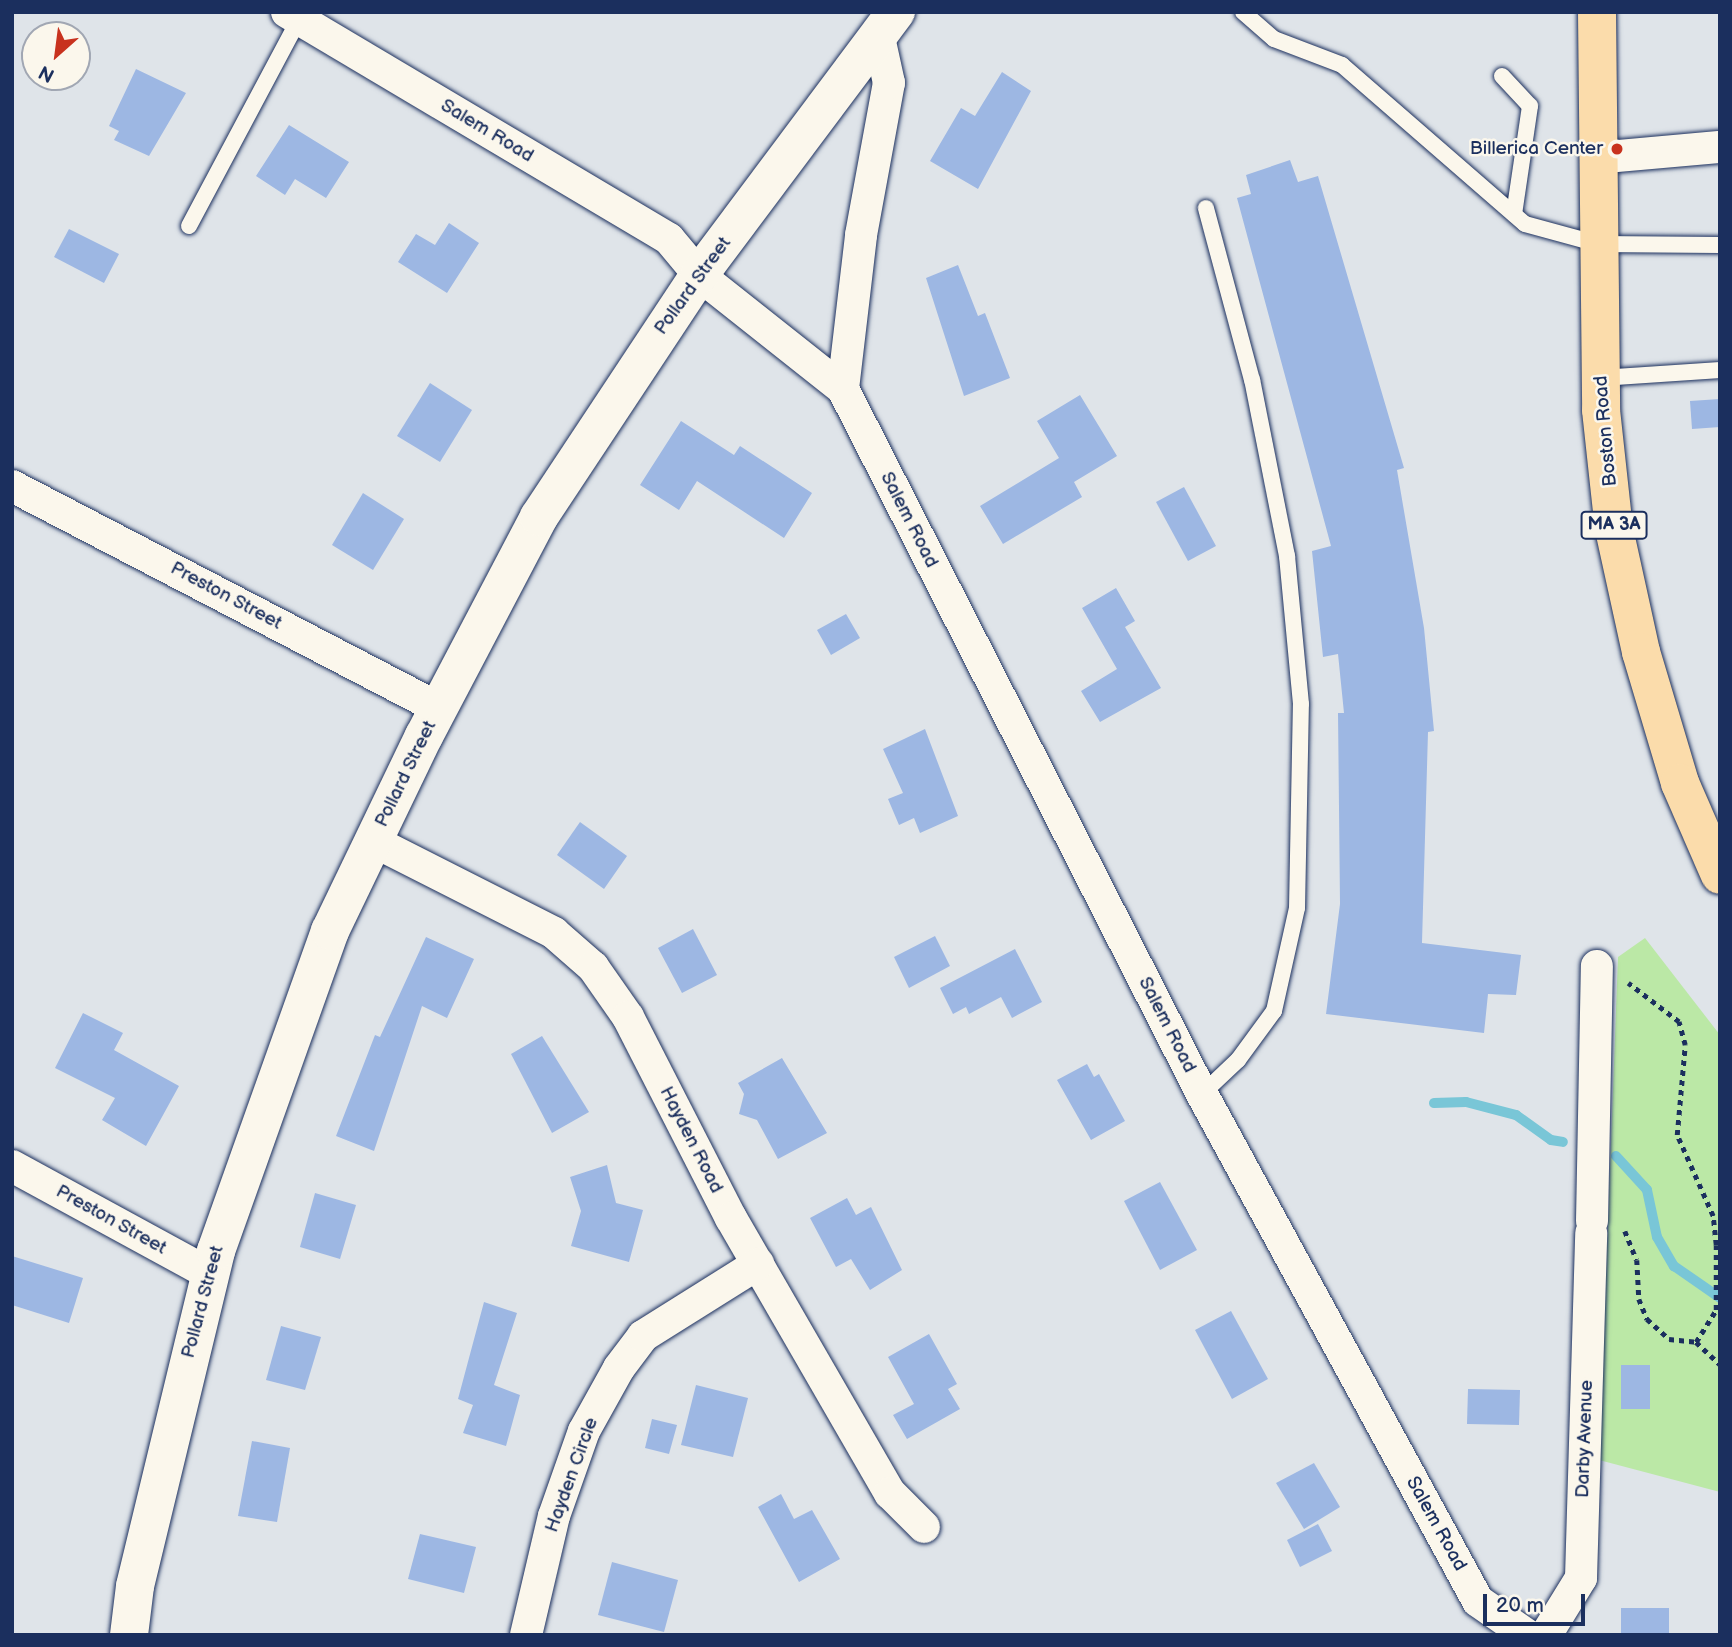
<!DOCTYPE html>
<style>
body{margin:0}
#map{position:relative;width:1732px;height:1647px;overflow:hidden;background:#dfe4e9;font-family:"Balsamiq Sans",sans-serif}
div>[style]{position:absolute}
.green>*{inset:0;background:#bbe8a6}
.stream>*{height:10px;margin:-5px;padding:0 5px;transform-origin:5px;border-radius:5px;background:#79c6d7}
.building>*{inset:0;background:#9db7e3}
.path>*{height:4.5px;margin-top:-2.25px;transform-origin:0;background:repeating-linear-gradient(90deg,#1b2f5e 0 5px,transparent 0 10px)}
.roads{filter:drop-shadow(0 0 2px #1b2f5e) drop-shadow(0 0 2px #1b2f5e)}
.lane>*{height:16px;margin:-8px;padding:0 8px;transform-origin:8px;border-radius:8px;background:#fbf7ec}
.street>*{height:32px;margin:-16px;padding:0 16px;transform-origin:16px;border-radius:16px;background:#fbf7ec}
.secondary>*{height:38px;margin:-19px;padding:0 19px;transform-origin:19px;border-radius:19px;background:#fbf7ec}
.primary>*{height:38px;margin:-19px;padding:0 19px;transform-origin:19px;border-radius:19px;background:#fbdcab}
.dots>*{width:19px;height:19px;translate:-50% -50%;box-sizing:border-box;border:4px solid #fbf7ec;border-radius:50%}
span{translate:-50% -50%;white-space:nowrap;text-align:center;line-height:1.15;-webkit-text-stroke:5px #fbf7ec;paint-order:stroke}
.shield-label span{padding:2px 5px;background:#fbf7ec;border:2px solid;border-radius:5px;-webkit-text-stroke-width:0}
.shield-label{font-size:18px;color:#1b2f5e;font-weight:700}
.street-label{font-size:19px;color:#1b2f5e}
.poi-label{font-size:19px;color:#1b2f5e}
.right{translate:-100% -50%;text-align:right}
.frame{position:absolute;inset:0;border:14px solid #1b2f5e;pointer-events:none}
.north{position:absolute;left:21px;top:21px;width:70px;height:70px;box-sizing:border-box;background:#fbf7ec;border:2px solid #a1a7b3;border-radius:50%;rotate:208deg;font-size:19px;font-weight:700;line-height:28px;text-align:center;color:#1b2f5e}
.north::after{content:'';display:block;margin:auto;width:24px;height:32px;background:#c8321e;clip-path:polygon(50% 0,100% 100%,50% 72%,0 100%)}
.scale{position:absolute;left:1483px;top:1594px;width:102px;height:32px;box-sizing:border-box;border:4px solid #1b2f5e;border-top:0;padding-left:9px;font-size:21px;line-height:24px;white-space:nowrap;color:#1b2f5e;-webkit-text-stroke:5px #fbf7ec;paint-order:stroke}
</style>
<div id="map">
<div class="green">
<i style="clip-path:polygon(1645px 938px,1720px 1035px,1720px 1492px,1599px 1460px,1618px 957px)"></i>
</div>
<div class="stream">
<i style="left:1434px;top:1103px;width:32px;rotate:-2deg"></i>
<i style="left:1466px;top:1102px;width:52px;rotate:14.6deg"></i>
<i style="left:1516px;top:1115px;width:43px;rotate:35.5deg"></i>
<i style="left:1551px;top:1140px;width:12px;rotate:9deg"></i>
<i style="left:1616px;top:1156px;width:46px;rotate:47.6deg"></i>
<i style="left:1647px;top:1190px;width:48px;rotate:78deg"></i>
<i style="left:1657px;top:1237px;width:34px;rotate:60deg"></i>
<i style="left:1674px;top:1266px;width:56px;rotate:34.8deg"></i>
</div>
<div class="building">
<i style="clip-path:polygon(136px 69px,186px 93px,149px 156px,114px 140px,119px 131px,109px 126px)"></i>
<i style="clip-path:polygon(1002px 72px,1031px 91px,978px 189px,930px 161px,961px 108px,975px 116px)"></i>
<i style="clip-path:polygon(289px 125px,349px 162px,326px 198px,295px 179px,285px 195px,256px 176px)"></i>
<i style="clip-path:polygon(1290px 160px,1298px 182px,1318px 176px,1404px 468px,1397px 470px,1424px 628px,1434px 731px,1428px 732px,1422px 943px,1521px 955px,1516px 995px,1488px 994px,1484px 1033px,1326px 1014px,1340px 904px,1338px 713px,1344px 713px,1338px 654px,1323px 657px,1312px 551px,1331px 546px,1237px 198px,1251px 194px,1246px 175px)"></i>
<i style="clip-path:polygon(449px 223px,479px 243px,447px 293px,398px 262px,416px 234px,435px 245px)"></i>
<i style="clip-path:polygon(69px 229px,119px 254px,104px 283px,54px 257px)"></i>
<i style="clip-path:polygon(958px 265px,978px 316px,985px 313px,1010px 378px,964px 396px,926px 278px)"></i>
<i style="clip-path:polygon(430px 383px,472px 410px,440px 462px,397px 436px)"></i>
<i style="clip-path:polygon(1080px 395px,1117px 456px,1074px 482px,1082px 497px,1003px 544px,980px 506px,1059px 458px,1037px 421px)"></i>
<i style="clip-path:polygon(1720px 399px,1720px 427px,1692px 429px,1690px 401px)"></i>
<i style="clip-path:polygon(681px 421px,734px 455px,740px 446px,812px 493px,784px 538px,697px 481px,679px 510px,640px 485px)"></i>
<i style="clip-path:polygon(1184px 487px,1216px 546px,1188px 561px,1156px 502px)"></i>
<i style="clip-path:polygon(363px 493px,404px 519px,373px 570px,332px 545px)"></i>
<i style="clip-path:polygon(1116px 588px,1135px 621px,1125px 627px,1161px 688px,1100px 722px,1081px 691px,1117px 669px,1082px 608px)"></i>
<i style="clip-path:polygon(846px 614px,860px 638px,831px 655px,817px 630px)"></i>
<i style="clip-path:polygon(925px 729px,958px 816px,920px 833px,914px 818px,899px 825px,888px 799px,903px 793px,883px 749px)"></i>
<i style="clip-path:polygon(580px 822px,627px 856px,604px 889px,557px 855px)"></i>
<i style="clip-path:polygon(693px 929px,717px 975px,682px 993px,658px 948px)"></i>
<i style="clip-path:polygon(935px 936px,950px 966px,909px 988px,894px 957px)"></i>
<i style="clip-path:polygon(426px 937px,474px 959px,447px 1018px,422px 1006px,374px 1151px,336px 1136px,375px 1035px,380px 1037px)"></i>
<i style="clip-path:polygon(1015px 949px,1042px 1002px,1012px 1018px,1001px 997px,969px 1014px,966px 1007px,953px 1014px,940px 988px)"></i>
<i style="clip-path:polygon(83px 1013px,123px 1033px,114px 1050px,179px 1086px,146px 1146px,102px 1120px,115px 1098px,55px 1068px)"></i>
<i style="clip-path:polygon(542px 1036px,589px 1112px,552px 1133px,511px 1054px)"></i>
<i style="clip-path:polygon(782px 1058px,827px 1133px,778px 1159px,757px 1120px,739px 1114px,744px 1094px,738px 1083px)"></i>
<i style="clip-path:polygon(1087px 1064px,1094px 1077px,1099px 1074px,1125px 1121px,1091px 1140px,1057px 1080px)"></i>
<i style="clip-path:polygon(607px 1165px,616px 1203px,643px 1210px,629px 1262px,571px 1246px,581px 1211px,570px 1177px)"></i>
<i style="clip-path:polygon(1160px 1182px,1197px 1250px,1160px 1270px,1124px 1201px)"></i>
<i style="clip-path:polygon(315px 1193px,356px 1205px,340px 1259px,300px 1247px)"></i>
<i style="clip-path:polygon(847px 1198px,856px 1215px,871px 1207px,902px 1270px,870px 1290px,851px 1259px,836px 1267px,810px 1218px)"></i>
<i style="clip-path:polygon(12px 1256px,83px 1278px,69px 1323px,12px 1305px)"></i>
<i style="clip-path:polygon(484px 1302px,517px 1313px,494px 1385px,520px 1395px,506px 1446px,463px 1433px,473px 1405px,458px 1399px)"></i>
<i style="clip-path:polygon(1231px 1311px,1268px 1379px,1232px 1399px,1195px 1330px)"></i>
<i style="clip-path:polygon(281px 1326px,321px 1337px,305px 1390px,266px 1380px)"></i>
<i style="clip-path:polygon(929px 1334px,957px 1384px,948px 1389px,960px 1409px,907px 1439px,893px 1415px,914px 1404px,888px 1357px)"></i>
<i style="clip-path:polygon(1621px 1365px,1650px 1365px,1650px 1409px,1621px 1409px)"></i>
<i style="clip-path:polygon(696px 1385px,748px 1398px,733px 1457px,681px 1445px)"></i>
<i style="clip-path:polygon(1468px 1389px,1520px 1390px,1519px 1425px,1467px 1424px)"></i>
<i style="clip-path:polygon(652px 1419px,677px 1425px,669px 1454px,645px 1448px)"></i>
<i style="clip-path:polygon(252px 1441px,290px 1448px,277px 1522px,238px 1516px)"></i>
<i style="clip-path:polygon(1314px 1463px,1340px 1507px,1304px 1529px,1276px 1483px)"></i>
<i style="clip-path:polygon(781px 1494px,794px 1519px,812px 1510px,840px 1559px,799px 1582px,758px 1507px)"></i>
<i style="clip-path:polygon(1318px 1524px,1332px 1551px,1300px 1567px,1287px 1540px)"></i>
<i style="clip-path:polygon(420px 1534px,476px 1547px,464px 1593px,408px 1579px)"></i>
<i style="clip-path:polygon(612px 1562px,678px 1580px,664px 1632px,598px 1615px)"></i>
<i style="clip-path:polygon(1621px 1608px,1669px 1608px,1669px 1635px,1621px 1635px)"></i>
</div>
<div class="path">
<i style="left:1625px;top:1231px;width:31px;rotate:68deg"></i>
<i style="left:1637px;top:1260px;width:39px;rotate:87deg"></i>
<i style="left:1639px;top:1299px;width:22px;rotate:68deg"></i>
<i style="left:1647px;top:1319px;width:30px;rotate:42deg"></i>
<i style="left:1669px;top:1339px;width:27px;rotate:6deg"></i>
<i style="left:1696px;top:1342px;width:38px;rotate:-58deg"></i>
<i style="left:1716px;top:1310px;width:65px;rotate:-90deg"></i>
<i style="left:1716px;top:1245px;width:29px;rotate:-96deg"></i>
<i style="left:1713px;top:1216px;width:89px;rotate:-114deg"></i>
<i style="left:1677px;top:1135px;width:90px;rotate:-84.9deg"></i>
<i style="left:1685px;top:1045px;width:24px;rotate:-105deg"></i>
<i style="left:1679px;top:1022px;width:64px;rotate:-142.6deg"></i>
<i style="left:1696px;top:1342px;width:33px;rotate:43deg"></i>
</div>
<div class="roads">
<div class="lane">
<i style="left:1243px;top:12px;width:41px;rotate:41.1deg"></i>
<i style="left:1274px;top:39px;width:73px;rotate:20.9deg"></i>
<i style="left:1342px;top:65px;width:242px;rotate:41deg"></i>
<i style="left:1525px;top:224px;width:76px;rotate:15.3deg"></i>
<i style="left:1598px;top:244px;width:122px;rotate:0.5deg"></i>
<i style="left:1502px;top:76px;width:41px;rotate:47deg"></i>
<i style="left:1530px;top:106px;width:109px;rotate:98.4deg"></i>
<i style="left:189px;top:226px;width:234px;rotate:-62deg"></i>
<i style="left:1601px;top:378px;width:119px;rotate:-3.8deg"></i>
<i style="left:1202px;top:1094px;width:50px;rotate:-43.4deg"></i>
<i style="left:1238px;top:1060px;width:61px;rotate:-53.7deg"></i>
<i style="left:1274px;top:1011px;width:106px;rotate:-77.4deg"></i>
<i style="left:1297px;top:908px;width:204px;rotate:-88.9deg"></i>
<i style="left:1301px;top:704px;width:149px;rotate:-95.4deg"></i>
<i style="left:1287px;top:556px;width:179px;rotate:-101.2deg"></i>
<i style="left:1252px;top:380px;width:178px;rotate:-105deg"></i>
</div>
<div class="street">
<i style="left:287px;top:12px;width:444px;rotate:30.7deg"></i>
<i style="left:669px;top:239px;width:47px;rotate:50.2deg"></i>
<i style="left:699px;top:275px;width:184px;rotate:38.4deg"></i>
<i style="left:843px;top:389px;width:791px;rotate:63.01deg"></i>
<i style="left:1202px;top:1094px;width:577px;rotate:61.44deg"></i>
<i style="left:1478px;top:1601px;width:60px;rotate:34.8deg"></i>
<i style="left:1596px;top:158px;width:124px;rotate:-5.1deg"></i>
<i style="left:843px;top:389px;width:155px;rotate:-83.3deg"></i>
<i style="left:861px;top:235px;width:155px;rotate:-79.6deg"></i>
<i style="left:889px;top:83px;width:47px;rotate:-102.3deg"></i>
<i style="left:12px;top:486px;width:481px;rotate:27.5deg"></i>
<i style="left:373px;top:841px;width:203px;rotate:26.9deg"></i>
<i style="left:554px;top:933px;width:52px;rotate:41.1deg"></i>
<i style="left:593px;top:967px;width:61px;rotate:55deg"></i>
<i style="left:628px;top:1017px;width:226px;rotate:62.9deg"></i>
<i style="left:731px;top:1218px;width:318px;rotate:60deg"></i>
<i style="left:890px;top:1493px;width:48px;rotate:45deg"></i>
<i style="left:12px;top:1166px;width:226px;rotate:28.6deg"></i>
<i style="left:1592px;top:1221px;width:255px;rotate:-88.9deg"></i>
<i style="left:526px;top:1635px;width:122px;rotate:-76.8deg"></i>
<i style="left:554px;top:1516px;width:90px;rotate:-70.6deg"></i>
<i style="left:584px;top:1431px;width:72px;rotate:-60.9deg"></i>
<i style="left:619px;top:1368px;width:40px;rotate:-53deg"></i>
<i style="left:643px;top:1336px;width:136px;rotate:-32.1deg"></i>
<i style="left:1546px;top:1635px;width:67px;rotate:-58.4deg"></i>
<i style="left:1581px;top:1578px;width:345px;rotate:-88.3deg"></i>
</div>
<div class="secondary">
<i style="left:129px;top:1635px;width:49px;rotate:-83deg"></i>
<i style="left:135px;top:1586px;width:345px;rotate:-76.4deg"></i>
<i style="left:216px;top:1251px;width:340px;rotate:-70.4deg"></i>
<i style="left:330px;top:931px;width:216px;rotate:-64.3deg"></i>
<i style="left:424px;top:736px;width:247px;rotate:-62.3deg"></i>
<i style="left:539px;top:517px;width:290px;rotate:-56.5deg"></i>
<i style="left:699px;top:275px;width:329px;rotate:-53.2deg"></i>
</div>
<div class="primary">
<i style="left:1597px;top:12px;width:398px;rotate:89.4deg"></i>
<i style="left:1601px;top:410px;width:120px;rotate:83.8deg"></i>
<i style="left:1614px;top:529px;width:126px;rotate:77.6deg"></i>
<i style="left:1641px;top:652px;width:137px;rotate:73.4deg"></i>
<i style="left:1680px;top:783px;width:100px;rotate:66.5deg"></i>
</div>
</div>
<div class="dots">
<i style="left:1617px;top:149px;background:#c8321e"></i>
</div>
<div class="shield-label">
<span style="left:1614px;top:525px">MA 3A</span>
</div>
<div class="street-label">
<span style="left:487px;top:131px;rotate:31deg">Salem Road</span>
<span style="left:693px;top:286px;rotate:-54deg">Pollard Street</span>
<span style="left:1606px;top:431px;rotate:-95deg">Boston Road</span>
<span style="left:909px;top:520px;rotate:63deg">Salem Road</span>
<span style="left:226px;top:596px;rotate:28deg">Preston Street</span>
<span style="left:406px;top:774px;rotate:-64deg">Pollard Street</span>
<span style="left:1167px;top:1025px;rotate:63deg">Salem Road</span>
<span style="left:691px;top:1140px;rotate:63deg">Hayden Road</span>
<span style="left:111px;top:1220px;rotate:29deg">Preston Street</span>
<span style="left:203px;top:1302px;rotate:-75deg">Pollard Street</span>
<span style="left:1585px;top:1439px;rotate:-88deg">Darby Avenue</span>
<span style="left:572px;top:1475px;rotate:-70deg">Hayden Circle</span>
<span style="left:1436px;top:1524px;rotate:61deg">Salem Road</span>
</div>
<div class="poi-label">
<span class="right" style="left:1603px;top:149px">Billerica Center</span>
</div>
<div class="frame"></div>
<div class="north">N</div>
<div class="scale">20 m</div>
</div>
